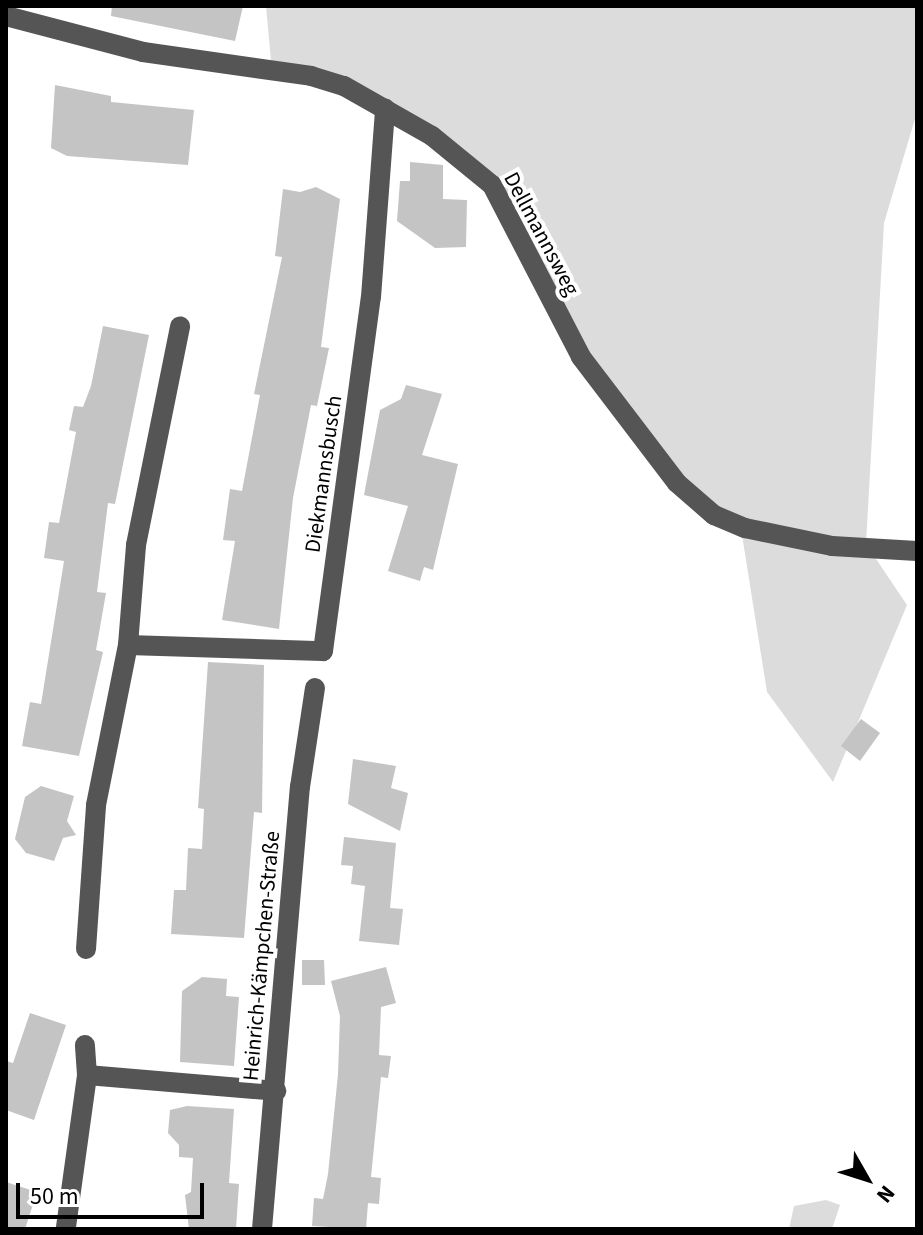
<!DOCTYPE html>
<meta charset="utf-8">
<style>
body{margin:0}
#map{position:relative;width:923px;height:1235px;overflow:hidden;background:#fff;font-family:"Source Sans 3",sans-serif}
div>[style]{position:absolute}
.green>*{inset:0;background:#dcdcdc}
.building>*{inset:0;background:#c4c4c4}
.minor>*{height:20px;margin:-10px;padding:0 10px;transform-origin:10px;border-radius:10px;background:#555}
span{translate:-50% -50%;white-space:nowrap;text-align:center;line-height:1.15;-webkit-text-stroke:8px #fff;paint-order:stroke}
.street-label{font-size:22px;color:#000}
.frame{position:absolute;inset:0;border:8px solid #000;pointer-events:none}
.north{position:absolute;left:827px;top:1139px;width:80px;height:80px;-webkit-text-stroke:6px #fff;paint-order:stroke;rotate:129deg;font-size:22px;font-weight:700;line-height:32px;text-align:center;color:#000}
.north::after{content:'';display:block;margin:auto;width:28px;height:36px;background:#000;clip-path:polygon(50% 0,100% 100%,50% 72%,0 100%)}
.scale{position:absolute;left:16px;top:1183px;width:188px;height:36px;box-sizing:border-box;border:4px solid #000;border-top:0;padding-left:10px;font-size:24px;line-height:28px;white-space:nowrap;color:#000;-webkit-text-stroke:6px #fff;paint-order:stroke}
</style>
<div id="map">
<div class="green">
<i style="clip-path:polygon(266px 6px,917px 6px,917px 112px,884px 223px,866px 544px,907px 605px,833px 782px,767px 692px,742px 535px,679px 475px,584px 356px,493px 183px,386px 107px,272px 72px)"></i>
<i style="clip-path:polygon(826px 1200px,840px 1205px,832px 1229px,789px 1229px,794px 1206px)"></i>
</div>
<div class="building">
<i style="clip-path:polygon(112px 6px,243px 6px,235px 41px,111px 16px)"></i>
<i style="clip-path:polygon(55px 85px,111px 96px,111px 102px,194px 110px,188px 165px,67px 156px,51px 148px)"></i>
<i style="clip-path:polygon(410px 162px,443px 165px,443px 199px,467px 200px,466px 247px,435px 248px,397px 221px,400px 181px,410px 181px)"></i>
<i style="clip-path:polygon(316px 187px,340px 199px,321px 347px,329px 348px,317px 406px,311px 405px,293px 498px,279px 629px,222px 620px,235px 541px,223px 540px,230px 489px,242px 491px,260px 395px,254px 394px,282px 257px,275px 256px,283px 189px,300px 192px)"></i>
<i style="clip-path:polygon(103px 326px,149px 335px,115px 504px,108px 503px,97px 592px,106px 593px,96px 650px,103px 652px,79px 756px,22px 746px,30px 702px,41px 704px,64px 561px,44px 558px,49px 522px,59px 523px,76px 432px,69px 430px,74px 406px,83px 407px,91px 386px)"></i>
<i style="clip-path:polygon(406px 385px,442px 394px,422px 455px,458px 464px,433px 570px,424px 567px,420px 581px,388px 571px,408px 506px,364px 495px,380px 410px,401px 399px)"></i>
<i style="clip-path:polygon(208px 662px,264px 665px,262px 813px,254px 812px,244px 938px,171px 934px,174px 890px,186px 890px,188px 848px,202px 849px,204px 809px,198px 808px)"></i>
<i style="clip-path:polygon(861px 719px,880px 733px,860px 761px,841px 746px)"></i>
<i style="clip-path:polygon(353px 759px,396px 766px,391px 788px,408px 793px,400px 831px,348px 804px)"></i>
<i style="clip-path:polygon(41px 786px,74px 796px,67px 821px,76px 835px,63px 838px,54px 861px,26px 853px,15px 839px,25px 797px)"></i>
<i style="clip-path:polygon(344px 837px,396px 843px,390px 908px,403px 909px,399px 945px,359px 941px,365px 886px,351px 884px,353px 866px,341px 865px)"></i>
<i style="clip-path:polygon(302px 960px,324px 960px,325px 985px,302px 985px)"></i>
<i style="clip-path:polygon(386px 967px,396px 1003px,381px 1007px,379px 1055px,391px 1056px,388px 1078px,381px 1077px,371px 1177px,381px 1178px,379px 1204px,368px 1203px,366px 1229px,312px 1226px,314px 1198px,323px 1199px,328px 1174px,338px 1074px,340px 1016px,331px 981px)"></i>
<i style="clip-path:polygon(202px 977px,227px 979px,226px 996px,239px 997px,234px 1066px,180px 1062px,182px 991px)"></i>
<i style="clip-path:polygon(30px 1013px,66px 1025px,34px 1120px,6px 1110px,6px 1061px,13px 1063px)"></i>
<i style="clip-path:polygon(187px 1106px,234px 1109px,229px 1183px,239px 1184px,236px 1229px,189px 1229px,185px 1195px,191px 1192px,193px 1158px,179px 1157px,179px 1145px,168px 1133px,170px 1110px)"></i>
<i style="clip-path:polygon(6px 1182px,37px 1192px,25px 1229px,6px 1229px)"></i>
</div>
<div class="minor">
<i style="left:6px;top:16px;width:142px;rotate:14.7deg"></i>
<i style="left:143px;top:52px;width:170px;rotate:8.1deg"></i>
<i style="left:311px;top:76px;width:34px;rotate:17deg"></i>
<i style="left:344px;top:86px;width:101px;rotate:29.6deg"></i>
<i style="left:432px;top:136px;width:77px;rotate:39.2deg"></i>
<i style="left:492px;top:185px;width:194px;rotate:62.6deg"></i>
<i style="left:581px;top:357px;width:158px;rotate:52.7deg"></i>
<i style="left:677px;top:483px;width:49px;rotate:40.9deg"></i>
<i style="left:714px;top:515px;width:34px;rotate:23deg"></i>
<i style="left:745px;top:528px;width:89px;rotate:11.7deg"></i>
<i style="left:832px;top:546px;width:85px;rotate:3.4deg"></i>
<i style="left:128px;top:645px;width:195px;rotate:1.8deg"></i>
<i style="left:323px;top:651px;width:357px;rotate:-82.3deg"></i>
<i style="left:371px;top:297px;width:189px;rotate:-85.7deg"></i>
<i style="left:86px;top:949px;width:144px;rotate:-86deg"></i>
<i style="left:96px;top:805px;width:163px;rotate:-78.7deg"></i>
<i style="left:128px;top:645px;width:100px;rotate:-85.4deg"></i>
<i style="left:136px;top:545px;width:223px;rotate:-78.6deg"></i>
<i style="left:87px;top:1075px;width:190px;rotate:4.8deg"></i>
<i style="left:66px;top:1227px;width:153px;rotate:-82.1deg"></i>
<i style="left:87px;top:1075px;width:30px;rotate:-94deg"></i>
<i style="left:262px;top:1229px;width:444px;rotate:-85.1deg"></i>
<i style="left:300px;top:787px;width:100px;rotate:-81.4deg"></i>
</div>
<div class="street-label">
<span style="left:541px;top:234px;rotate:62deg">Dellmannsweg</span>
<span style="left:324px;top:474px;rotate:-82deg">Diekmannsbusch</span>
<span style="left:262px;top:956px;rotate:-85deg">Heinrich-Kämpchen-Straße</span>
</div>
<div class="frame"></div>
<div class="north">N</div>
<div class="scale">50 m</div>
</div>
